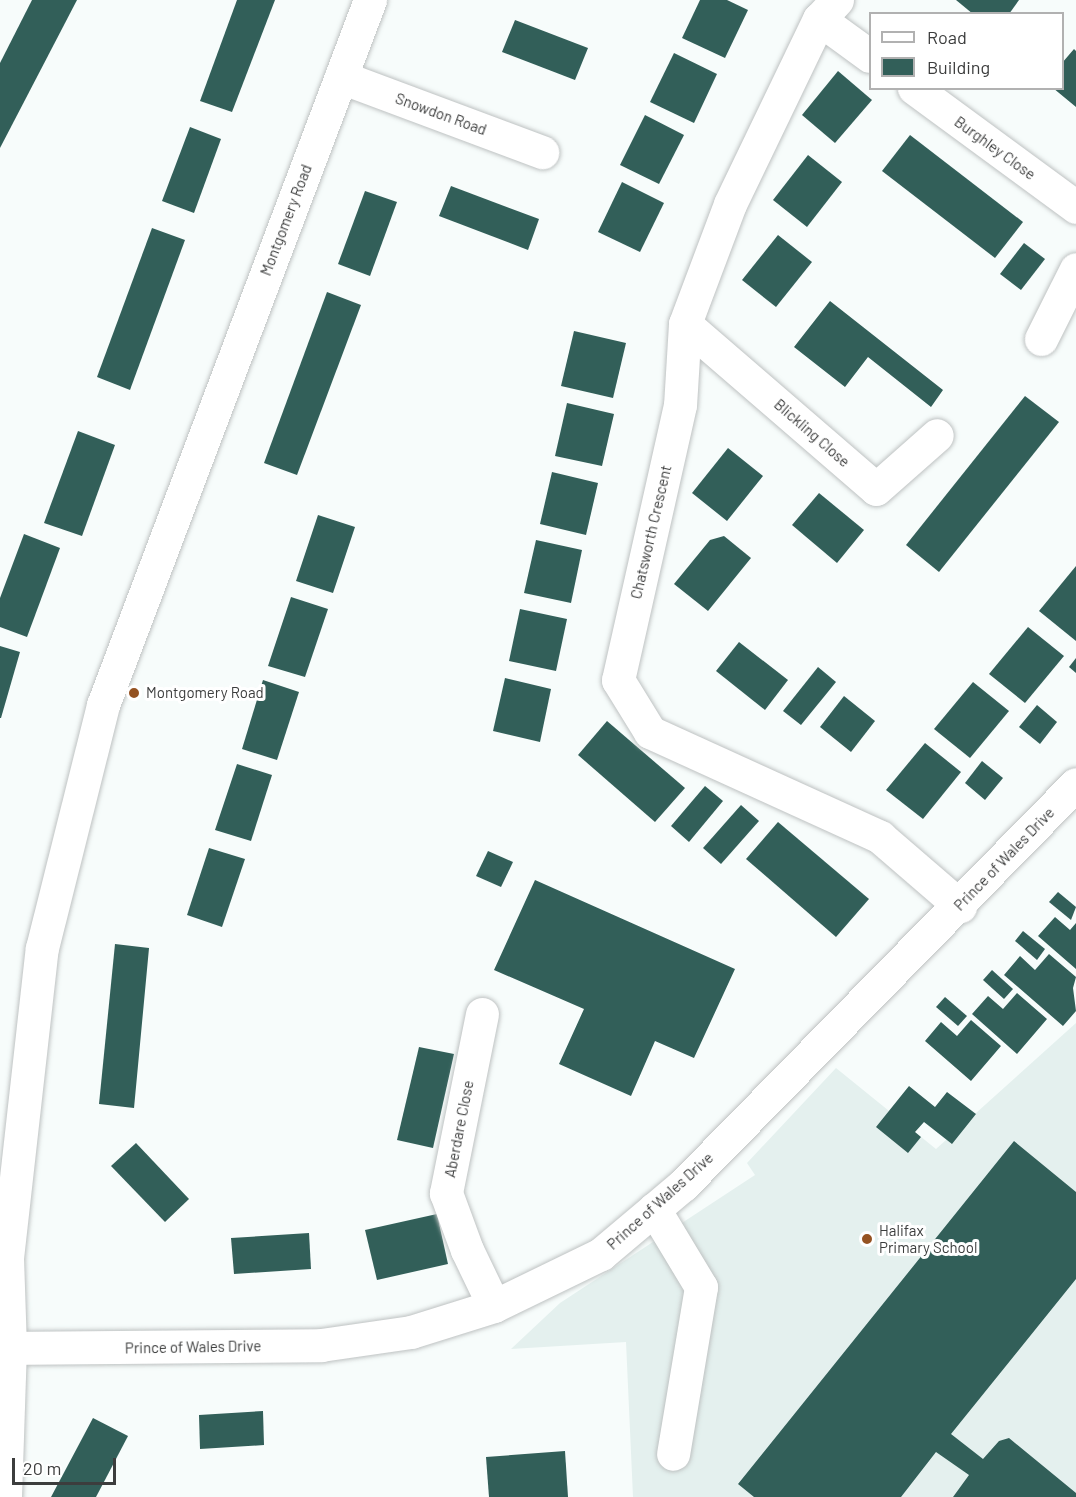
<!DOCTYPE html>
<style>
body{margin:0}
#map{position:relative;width:1076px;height:1497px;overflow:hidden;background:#f7fcfb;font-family:Barlow,sans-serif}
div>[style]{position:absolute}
.built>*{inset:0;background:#e4f0ee}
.building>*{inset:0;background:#325f59}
.roads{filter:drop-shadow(0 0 2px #bec2c2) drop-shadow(0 0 2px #bec2c2)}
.minor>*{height:33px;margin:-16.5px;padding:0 16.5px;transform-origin:16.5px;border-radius:16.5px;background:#fff}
.dots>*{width:16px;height:16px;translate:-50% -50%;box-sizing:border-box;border:3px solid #fff;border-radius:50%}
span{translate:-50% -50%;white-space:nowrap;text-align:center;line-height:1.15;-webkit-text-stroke:6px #fff;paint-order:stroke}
.street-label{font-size:15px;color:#3c3d3d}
.poi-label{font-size:15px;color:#3c3d3d}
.left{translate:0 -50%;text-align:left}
.legend{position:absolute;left:869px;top:12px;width:195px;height:78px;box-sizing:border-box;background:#fff;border:2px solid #b1b1b1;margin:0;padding:8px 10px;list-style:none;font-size:18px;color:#3c3d3d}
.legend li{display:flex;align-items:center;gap:12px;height:30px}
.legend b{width:30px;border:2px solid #b1b1b1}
.scale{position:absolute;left:12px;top:1458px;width:104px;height:27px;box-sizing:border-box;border:3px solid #3c3d3d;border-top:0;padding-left:8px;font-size:18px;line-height:21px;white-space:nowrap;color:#3c3d3d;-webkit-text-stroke:4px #fff;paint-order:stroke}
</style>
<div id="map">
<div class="built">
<i style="clip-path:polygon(1076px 1023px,1076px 1497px,633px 1497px,626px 1342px,511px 1349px,560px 1303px,755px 1175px,747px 1163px,836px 1068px,936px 1149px)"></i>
</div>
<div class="building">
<i style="clip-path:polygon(32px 0,77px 0,0 148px,0 63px)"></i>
<i style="clip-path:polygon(237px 0,275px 0,232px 112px,200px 101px)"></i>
<i style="clip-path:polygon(700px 0,727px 0,748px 10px,725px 58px,682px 38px)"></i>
<i style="clip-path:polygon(956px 0,1019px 0,1009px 14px,973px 14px)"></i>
<i style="clip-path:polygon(515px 20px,588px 48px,575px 80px,502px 52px)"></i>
<i style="clip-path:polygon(1074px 49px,1076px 51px,1076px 107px,1053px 88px,1062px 88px,1062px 63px)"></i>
<i style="clip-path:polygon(674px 53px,717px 74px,694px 123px,650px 102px)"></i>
<i style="clip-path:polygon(838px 71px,872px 100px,835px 143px,802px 115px)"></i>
<i style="clip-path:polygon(645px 115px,684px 135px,659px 184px,620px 165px)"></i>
<i style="clip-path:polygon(190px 127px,221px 139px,194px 213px,162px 201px)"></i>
<i style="clip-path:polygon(910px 135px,1023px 222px,995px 258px,882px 171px)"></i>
<i style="clip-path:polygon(808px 155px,842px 182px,807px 227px,773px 200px)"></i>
<i style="clip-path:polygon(622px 182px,664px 203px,640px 252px,598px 232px)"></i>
<i style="clip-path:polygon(451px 186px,539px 219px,528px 250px,439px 216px)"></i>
<i style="clip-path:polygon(365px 191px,397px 202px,370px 276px,338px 264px)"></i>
<i style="clip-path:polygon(152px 228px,185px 240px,130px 390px,97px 377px)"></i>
<i style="clip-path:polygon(778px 235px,812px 262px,776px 307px,742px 280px)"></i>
<i style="clip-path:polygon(1024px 243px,1045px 259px,1021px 290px,1000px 274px)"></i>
<i style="clip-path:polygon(327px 292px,361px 305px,297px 475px,264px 463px)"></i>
<i style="clip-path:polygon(830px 301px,943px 390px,931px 407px,868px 357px,845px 387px,794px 347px)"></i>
<i style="clip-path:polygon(574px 331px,626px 343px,613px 398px,561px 386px)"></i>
<i style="clip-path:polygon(1025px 396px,1059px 422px,939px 572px,906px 545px)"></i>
<i style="clip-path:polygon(567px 403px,614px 414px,602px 466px,555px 456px)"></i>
<i style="clip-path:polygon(78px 431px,115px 445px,82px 536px,44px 523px)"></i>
<i style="clip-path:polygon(728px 448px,763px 476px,727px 521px,692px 493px)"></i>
<i style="clip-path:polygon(552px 472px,598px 483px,586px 535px,540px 524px)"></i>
<i style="clip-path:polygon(819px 493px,864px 530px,837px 563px,792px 525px)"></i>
<i style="clip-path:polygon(318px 515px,355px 527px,333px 593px,296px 581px)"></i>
<i style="clip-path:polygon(24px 534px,60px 548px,27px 637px,0 627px,0 598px)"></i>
<i style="clip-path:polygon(724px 536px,751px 558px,708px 611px,674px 584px,710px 540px)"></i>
<i style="clip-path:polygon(536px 540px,582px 550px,571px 603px,524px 593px)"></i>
<i style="clip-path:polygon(1076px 566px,1076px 641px,1039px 611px)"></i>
<i style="clip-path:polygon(291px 597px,328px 609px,305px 677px,268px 666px)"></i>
<i style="clip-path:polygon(520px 609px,567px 619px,556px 671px,509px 661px)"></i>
<i style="clip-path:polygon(1028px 627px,1064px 656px,1025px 703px,989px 674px)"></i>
<i style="clip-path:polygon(739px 642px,788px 680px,765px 710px,716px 671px)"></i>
<i style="clip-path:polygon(0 646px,20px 652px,1px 718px,0 718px)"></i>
<i style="clip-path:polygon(1076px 658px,1076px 673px,1069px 667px)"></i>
<i style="clip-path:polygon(818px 667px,836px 682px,801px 725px,783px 711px)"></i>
<i style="clip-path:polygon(505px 678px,551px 689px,540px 742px,493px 731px)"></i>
<i style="clip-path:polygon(263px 680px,299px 692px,277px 760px,242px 749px)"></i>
<i style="clip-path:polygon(973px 682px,1009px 711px,970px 758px,934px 729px)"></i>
<i style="clip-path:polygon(844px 696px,875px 721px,851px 752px,820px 727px)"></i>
<i style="clip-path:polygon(1037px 705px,1057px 722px,1040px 744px,1019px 727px)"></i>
<i style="clip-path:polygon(607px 721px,685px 788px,655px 822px,578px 755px)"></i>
<i style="clip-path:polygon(925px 743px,961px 772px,923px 819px,886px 790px)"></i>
<i style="clip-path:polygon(982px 761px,1003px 778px,985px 800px,965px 783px)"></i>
<i style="clip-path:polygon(237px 764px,272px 775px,251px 841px,215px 830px)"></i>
<i style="clip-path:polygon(705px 786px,723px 801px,689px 842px,671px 826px)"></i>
<i style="clip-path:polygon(741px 805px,759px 821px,721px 864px,703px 848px)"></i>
<i style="clip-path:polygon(778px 822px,869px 899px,836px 937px,746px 859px)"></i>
<i style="clip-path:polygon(209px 848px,245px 859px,222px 927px,187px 915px)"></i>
<i style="clip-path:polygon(488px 851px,513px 862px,501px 887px,476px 876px)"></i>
<i style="clip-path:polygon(535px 880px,735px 969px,694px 1058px,655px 1041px,631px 1096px,559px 1064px,584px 1009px,494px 970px)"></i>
<i style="clip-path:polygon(1058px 892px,1076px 907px,1071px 920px,1049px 902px)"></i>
<i style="clip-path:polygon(1055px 917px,1070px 930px,1076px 923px,1076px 969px,1038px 936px)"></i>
<i style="clip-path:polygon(1023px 931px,1045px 949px,1037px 960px,1015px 941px)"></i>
<i style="clip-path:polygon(115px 944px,149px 948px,134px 1108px,99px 1104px)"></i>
<i style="clip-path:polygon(1049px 954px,1076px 977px,1073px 988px,1076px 1011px,1063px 1026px,1004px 975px,1020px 956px,1035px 970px)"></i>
<i style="clip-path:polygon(992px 970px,1013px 989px,1004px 999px,983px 980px)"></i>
<i style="clip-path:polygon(1017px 993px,1047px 1019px,1017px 1054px,972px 1014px,988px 996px,1003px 1009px)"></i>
<i style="clip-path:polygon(945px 997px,967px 1016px,958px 1026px,936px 1007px)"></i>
<i style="clip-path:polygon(971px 1020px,1001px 1046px,971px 1081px,925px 1041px,941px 1022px,957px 1036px)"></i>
<i style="clip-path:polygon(419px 1047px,454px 1054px,433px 1148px,397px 1140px)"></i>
<i style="clip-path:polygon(909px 1086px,935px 1107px,947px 1092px,976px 1114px,952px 1144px,924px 1122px,915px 1132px,921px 1137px,908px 1153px,876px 1127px)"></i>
<i style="clip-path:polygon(1014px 1141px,1076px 1192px,1076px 1279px,951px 1434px,983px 1459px,999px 1441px,1009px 1438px,1076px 1493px,1076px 1497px,953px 1497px,969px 1475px,936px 1452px,901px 1497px,754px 1497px,738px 1484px)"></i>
<i style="clip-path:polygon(136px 1143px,189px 1199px,165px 1222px,111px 1166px)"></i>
<i style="clip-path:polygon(437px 1214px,448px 1264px,377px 1280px,365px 1230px)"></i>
<i style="clip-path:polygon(309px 1233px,311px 1269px,234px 1274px,231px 1238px)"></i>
<i style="clip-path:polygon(263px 1411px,264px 1445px,200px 1449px,199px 1415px)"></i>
<i style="clip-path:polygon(93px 1418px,128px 1436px,106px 1478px,96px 1497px,51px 1497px)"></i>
<i style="clip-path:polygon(565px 1451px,568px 1497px,489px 1497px,486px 1457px)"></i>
</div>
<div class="roads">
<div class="minor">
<i style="left:837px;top:0;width:26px;rotate:133deg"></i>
<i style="left:819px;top:19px;width:205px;rotate:115.7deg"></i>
<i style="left:730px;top:204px;width:128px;rotate:110.6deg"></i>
<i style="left:685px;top:324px;width:81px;rotate:93.5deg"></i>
<i style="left:680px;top:405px;width:282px;rotate:102.7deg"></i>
<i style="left:618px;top:680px;width:61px;rotate:58.4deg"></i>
<i style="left:650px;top:732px;width:253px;rotate:24.5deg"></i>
<i style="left:880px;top:837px;width:106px;rotate:40.8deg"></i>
<i style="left:819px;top:19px;width:63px;rotate:36deg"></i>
<i style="left:341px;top:77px;width:215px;rotate:20.5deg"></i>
<i style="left:914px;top:88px;width:201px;rotate:36.3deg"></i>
<i style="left:685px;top:324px;width:252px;rotate:40.8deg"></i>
<i style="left:876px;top:489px;width:81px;rotate:-41.5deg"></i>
<i style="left:1041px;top:339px;width:78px;rotate:-63.4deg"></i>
<i style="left:482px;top:1014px;width:183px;rotate:101.4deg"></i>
<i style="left:446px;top:1193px;width:61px;rotate:69.8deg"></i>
<i style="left:467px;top:1250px;width:62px;rotate:64.3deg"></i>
<i style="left:654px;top:1209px;width:91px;rotate:58.9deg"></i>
<i style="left:701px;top:1287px;width:169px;rotate:99.5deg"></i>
<i style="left:0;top:1348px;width:321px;rotate:-0.5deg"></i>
<i style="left:321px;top:1345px;width:91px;rotate:-8.2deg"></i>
<i style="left:411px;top:1332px;width:87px;rotate:-17.4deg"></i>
<i style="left:494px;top:1306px;width:119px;rotate:-25.9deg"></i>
<i style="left:601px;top:1254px;width:107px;rotate:-40.1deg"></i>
<i style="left:683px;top:1185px;width:561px;rotate:-45.58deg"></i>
<i style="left:5px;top:1497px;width:149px;rotate:-88.1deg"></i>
<i style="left:10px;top:1348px;width:90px;rotate:-91.9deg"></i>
<i style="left:7px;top:1258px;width:312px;rotate:-83.6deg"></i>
<i style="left:42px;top:948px;width:251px;rotate:-75.9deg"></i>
<i style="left:103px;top:705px;width:754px;rotate:-69.26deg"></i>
</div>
</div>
<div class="dots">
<i style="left:134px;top:693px;background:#945221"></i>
<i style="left:867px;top:1239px;background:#945221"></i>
</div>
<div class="street-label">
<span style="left:441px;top:114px;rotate:20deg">Snowdon Road</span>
<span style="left:995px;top:148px;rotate:36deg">Burghley Close</span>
<span style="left:286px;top:220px;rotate:-69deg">Montgomery Road</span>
<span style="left:812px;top:433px;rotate:41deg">Blickling Close</span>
<span style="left:651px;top:532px;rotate:-77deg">Chatsworth Crescent</span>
<span style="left:1004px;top:859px;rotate:-46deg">Prince of Wales Drive</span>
<span style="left:459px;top:1129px;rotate:-79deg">Aberdare Close</span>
<span style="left:660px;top:1201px;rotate:-42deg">Prince of Wales Drive</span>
<span style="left:193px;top:1347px;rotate:-1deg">Prince of Wales Drive</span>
</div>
<div class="poi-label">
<span class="left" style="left:146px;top:693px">Montgomery Road</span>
<span class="left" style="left:879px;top:1239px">Halifax<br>Primary School</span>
</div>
<ul class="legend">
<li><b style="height:8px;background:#fff"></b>Road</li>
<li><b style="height:16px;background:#325f59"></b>Building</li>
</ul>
<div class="scale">20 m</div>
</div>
